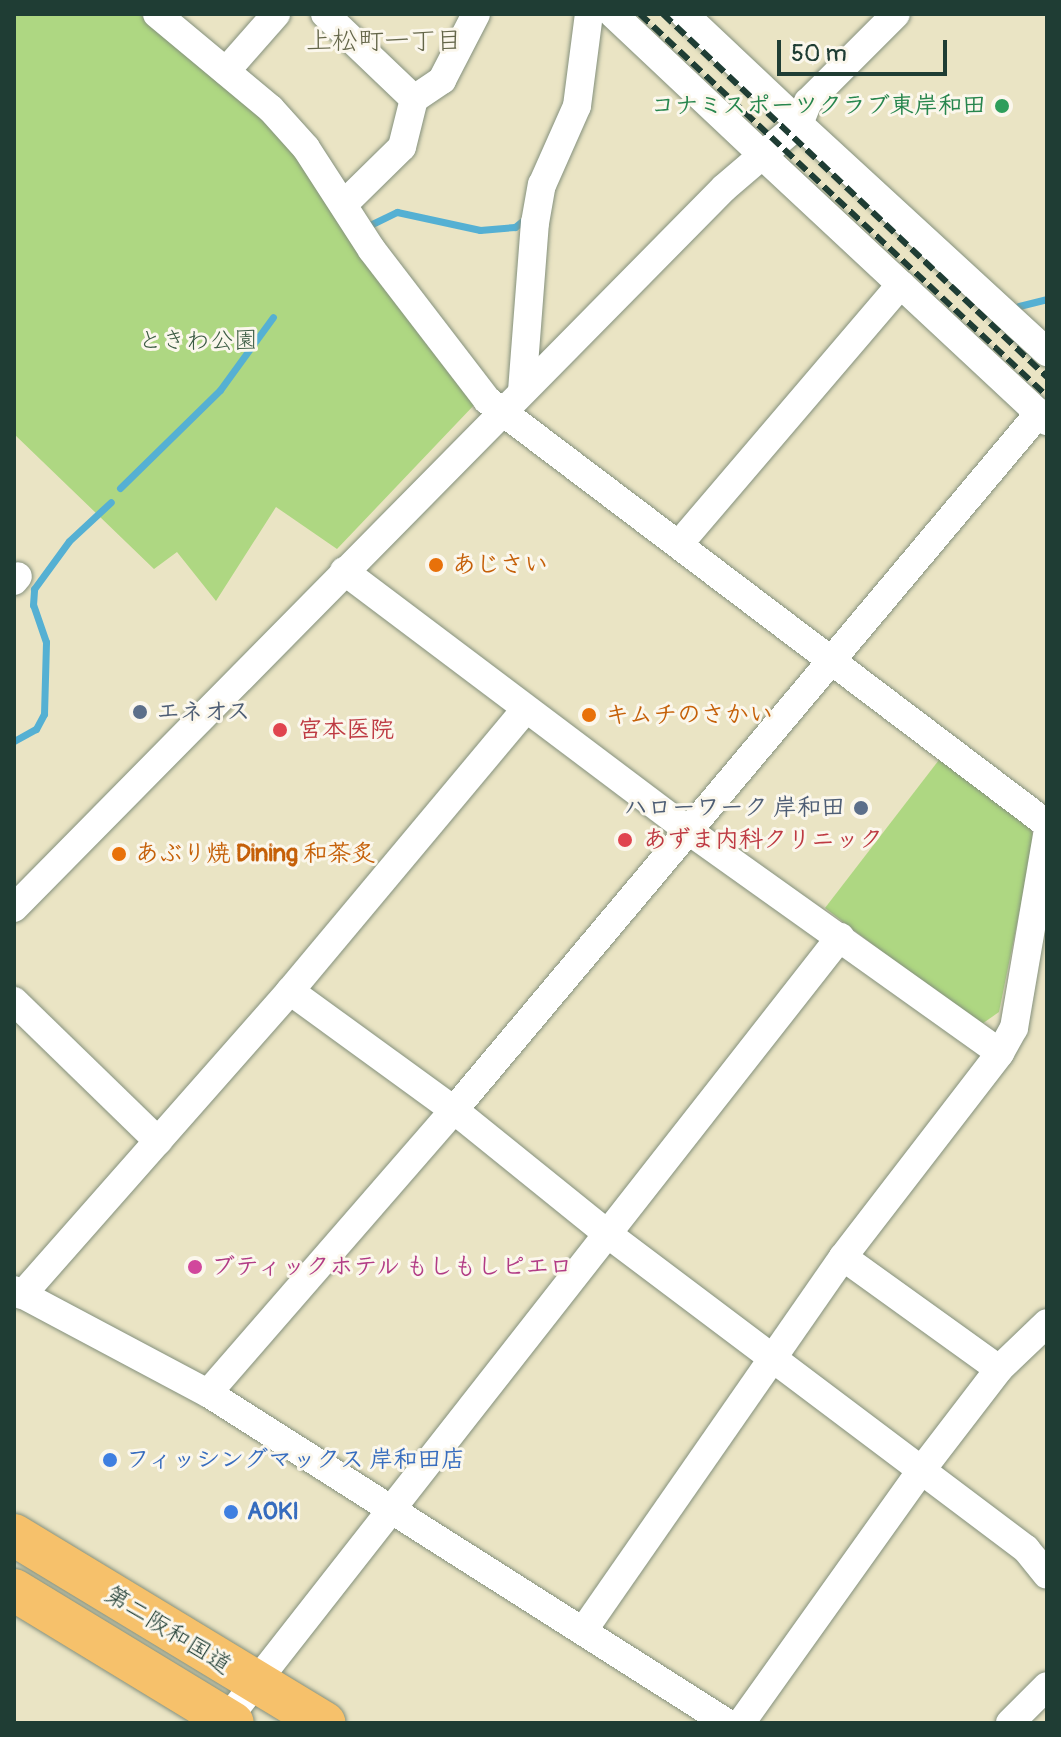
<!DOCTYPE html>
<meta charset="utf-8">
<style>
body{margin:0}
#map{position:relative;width:1061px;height:1737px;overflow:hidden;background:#eae4c4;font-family:Pangolin,"Klee One",sans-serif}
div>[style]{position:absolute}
.green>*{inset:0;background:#aed782}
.stream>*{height:7px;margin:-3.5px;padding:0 3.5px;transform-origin:3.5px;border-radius:3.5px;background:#55b0d3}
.roads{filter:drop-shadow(0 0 2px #84907c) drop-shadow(0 0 2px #84907c)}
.minor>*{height:28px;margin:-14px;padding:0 14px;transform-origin:14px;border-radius:14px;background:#fff}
.highway>*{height:42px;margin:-21px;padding:0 21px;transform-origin:21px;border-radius:21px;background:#f6c16b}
.rail>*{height:6px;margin-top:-3px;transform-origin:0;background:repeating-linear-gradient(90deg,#1f3d34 0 12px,transparent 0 18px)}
.dots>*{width:22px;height:22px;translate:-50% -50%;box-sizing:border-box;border:4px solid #fbf7ec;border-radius:50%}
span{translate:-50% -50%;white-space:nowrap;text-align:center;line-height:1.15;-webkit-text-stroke:6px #fbf7ec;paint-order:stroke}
.leisure-label{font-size:24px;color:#27864d;font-weight:700}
.right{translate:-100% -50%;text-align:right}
.park-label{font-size:24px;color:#3c5c44}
.food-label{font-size:24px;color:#c56008;font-weight:700}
.left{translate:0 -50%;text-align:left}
.service-label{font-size:24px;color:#4e5e75;font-weight:700}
.health-label{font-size:24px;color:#be3a42;font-weight:700}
.hotel-label{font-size:24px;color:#b23c85;font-weight:700}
.shop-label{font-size:24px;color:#366cbe;font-weight:700}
.street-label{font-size:24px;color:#1f3d34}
.neighbourhood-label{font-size:26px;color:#646649}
.frame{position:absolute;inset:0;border:16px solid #1f3d34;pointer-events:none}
.scale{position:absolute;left:777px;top:40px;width:170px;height:36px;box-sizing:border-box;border:4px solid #1f3d34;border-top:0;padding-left:10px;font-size:24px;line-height:28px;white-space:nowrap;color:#1f3d34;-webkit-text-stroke:6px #fbf7ec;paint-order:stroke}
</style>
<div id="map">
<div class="green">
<i style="clip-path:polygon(14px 14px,139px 14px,177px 45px,283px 138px,476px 403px,337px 549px,276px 507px,216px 601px,177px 552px,154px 569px,14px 434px)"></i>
<i style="clip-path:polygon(942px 756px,1029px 822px,1034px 840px,999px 1012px,979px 1026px,825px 908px)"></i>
</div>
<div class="stream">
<i style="left:370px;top:225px;width:30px;rotate:-26deg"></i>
<i style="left:397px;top:212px;width:85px;rotate:12.2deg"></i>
<i style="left:480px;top:230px;width:35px;rotate:-5deg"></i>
<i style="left:515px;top:227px;width:13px;rotate:-39deg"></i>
<i style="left:1019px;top:306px;width:29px;rotate:-14deg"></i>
<i style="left:120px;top:488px;width:140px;rotate:-44.4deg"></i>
<i style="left:220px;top:390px;width:90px;rotate:-54deg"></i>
<i style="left:14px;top:741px;width:25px;rotate:-29deg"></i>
<i style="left:36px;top:729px;width:17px;rotate:-62deg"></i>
<i style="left:44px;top:714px;width:72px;rotate:-88.4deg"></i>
<i style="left:46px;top:642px;width:39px;rotate:-109deg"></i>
<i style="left:33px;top:605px;width:16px;rotate:-86deg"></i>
<i style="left:34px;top:589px;width:59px;rotate:-53.9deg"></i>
<i style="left:69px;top:541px;width:57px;rotate:-42.9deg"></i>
</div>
<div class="roads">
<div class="minor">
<i style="left:157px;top:14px;width:148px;rotate:39.8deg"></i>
<i style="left:271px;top:109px;width:52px;rotate:48.1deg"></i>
<i style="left:306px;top:148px;width:121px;rotate:57.1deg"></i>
<i style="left:372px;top:250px;width:189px;rotate:52.5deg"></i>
<i style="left:487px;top:400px;width:702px;rotate:37.13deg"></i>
<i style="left:325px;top:14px;width:123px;rotate:43.7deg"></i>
<i style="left:613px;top:14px;width:191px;rotate:43.3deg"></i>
<i style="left:684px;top:14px;width:141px;rotate:43.3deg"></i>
<i style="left:226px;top:71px;width:76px;rotate:-48.7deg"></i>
<i style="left:799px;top:124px;width:337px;rotate:42.6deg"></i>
<i style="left:765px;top:158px;width:386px;rotate:43deg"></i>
<i style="left:344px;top:204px;width:81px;rotate:-44.5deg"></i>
<i style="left:402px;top:147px;width:49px;rotate:-76deg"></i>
<i style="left:414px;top:99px;width:34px;rotate:-34deg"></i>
<i style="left:442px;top:80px;width:74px;rotate:-62.7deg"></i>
<i style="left:522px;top:391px;width:169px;rotate:-85.6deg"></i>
<i style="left:535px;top:223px;width:39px;rotate:-80deg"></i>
<i style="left:542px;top:185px;width:86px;rotate:-66.1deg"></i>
<i style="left:577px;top:106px;width:93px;rotate:-82.6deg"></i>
<i style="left:680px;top:543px;width:340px;rotate:-49.5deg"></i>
<i style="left:344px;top:571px;width:432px;rotate:37deg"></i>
<i style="left:689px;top:831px;width:382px;rotate:35.5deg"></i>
<i style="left:14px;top:581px;width:6px;rotate:-51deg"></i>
<i style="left:14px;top:908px;width:1011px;rotate:-45.4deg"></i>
<i style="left:724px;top:188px;width:99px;rotate:-40.5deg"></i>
<i style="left:799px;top:124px;width:24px;rotate:-68deg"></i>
<i style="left:808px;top:102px;width:124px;rotate:-45deg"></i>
<i style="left:290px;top:991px;width:203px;rotate:36deg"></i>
<i style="left:454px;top:1110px;width:199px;rotate:38.9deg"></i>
<i style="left:609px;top:1235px;width:522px;rotate:36.98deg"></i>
<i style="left:1026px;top:1549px;width:33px;rotate:51deg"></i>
<i style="left:14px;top:1001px;width:201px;rotate:44.2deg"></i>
<i style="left:843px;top:1257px;width:192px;rotate:35.7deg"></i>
<i style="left:14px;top:1290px;width:220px;rotate:28deg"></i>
<i style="left:208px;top:1393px;width:615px;rotate:32.45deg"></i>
<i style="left:22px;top:1295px;width:405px;rotate:-48.6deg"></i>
<i style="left:290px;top:991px;width:366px;rotate:-50.1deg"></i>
<i style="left:208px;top:1393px;width:375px;rotate:-49deg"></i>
<i style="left:454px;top:1110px;width:910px;rotate:-49.99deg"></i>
<i style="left:583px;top:1631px;width:455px;rotate:-55.2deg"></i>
<i style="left:843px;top:1257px;width:257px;rotate:-52.4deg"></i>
<i style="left:1000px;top:1053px;width:29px;rotate:-61deg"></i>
<i style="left:1014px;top:1028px;width:197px;rotate:-80.3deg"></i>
<i style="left:224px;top:1723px;width:999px;rotate:-51.91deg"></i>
<i style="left:741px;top:1723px;width:308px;rotate:-54.5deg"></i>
<i style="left:920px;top:1472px;width:130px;rotate:-52.5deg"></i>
<i style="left:999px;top:1369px;width:66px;rotate:-43.8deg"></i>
<i style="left:1010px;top:1723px;width:52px;rotate:-45deg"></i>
</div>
<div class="highway">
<i style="left:14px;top:1535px;width:363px;rotate:31.2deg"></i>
<i style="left:14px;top:1590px;width:256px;rotate:31.3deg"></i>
</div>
</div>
<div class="rail">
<i style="left:640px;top:14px;width:558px;rotate:43.19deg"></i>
<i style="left:663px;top:14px;width:528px;rotate:43.39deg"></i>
</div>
<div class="dots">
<i style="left:1002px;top:106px;background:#2e9e5b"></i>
<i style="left:436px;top:565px;background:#e8710a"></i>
<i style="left:140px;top:712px;background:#5c6f8a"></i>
<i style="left:589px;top:715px;background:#e8710a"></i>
<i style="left:280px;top:730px;background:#e0444e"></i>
<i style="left:861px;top:808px;background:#5c6f8a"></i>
<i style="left:625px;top:840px;background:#e0444e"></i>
<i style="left:119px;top:854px;background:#e8710a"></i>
<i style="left:195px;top:1267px;background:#d1479c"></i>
<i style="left:110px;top:1460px;background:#3f7fe0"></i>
<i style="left:231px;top:1512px;background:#3f7fe0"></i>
</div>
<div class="leisure-label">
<span class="right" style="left:986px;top:106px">コナミスポーツクラブ東岸和田</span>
</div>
<div class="park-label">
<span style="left:198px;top:341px">ときわ公園</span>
</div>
<div class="food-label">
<span class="left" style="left:452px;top:565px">あじさい</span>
<span class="left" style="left:605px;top:715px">キムチのさかい</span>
<span class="left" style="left:135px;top:854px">あぶり焼 Dining 和茶炙</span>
</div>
<div class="service-label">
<span class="left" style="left:156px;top:712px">エネオス</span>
<span class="right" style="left:845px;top:808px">ハローワーク 岸和田</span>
</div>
<div class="health-label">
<span class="left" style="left:298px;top:730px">宮本医院</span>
<span class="left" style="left:643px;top:840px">あずま内科クリニック</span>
</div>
<div class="hotel-label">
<span class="left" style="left:211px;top:1267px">ブティックホテル もしもしピエロ</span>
</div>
<div class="shop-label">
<span class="left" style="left:126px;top:1460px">フィッシングマックス 岸和田店</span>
<span class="left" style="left:247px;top:1512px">AOKI</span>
</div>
<div class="street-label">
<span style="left:168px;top:1630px;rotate:32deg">第二阪和国道</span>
</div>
<div class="neighbourhood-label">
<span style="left:384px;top:42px">上松町一丁目</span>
</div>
<div class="frame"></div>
<div class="scale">50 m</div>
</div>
